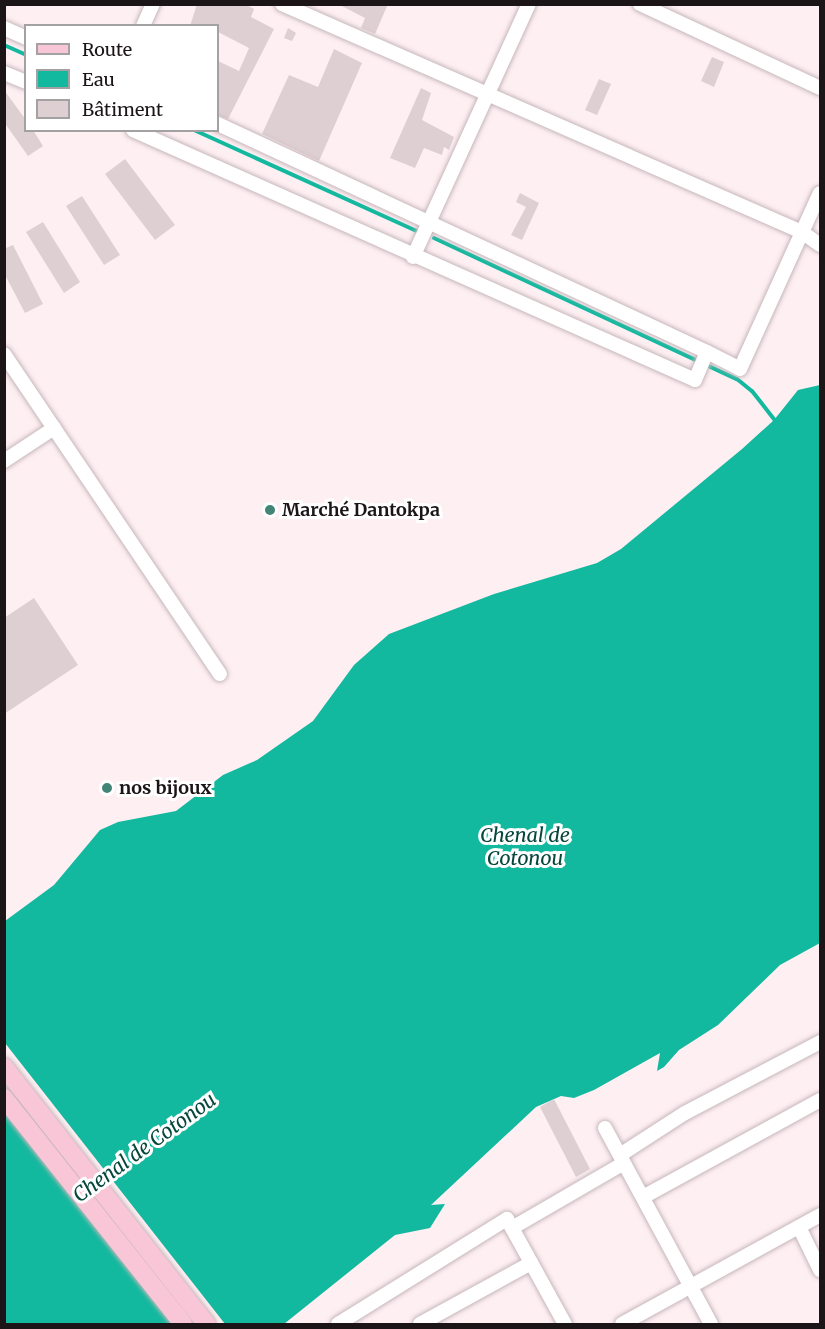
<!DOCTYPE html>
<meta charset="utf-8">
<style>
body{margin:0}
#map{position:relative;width:825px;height:1329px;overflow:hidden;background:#feeff3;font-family:Merriweather,serif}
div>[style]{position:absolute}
.water>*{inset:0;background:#12b99f}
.pier>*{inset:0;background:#feeff3}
.stream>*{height:4px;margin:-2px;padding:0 2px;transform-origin:2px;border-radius:2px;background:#12b99f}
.building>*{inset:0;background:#decfd3}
.roads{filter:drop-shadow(0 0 2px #c6b7bb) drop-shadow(0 0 2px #c6b7bb)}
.minor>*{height:14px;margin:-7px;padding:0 7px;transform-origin:7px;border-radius:7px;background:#fff}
.major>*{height:18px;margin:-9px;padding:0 9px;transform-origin:9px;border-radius:9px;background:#f8c6d6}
.dots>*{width:16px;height:16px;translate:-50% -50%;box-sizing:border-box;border:3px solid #fff;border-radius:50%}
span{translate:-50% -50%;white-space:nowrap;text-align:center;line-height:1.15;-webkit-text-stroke:6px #fff;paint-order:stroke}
.poi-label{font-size:18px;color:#1b1517;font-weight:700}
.left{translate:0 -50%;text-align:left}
.water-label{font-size:20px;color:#06473c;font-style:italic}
.frame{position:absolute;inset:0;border:6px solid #1b1517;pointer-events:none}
.legend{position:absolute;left:24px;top:24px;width:195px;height:108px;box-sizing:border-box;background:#fff;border:2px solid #a4a1a2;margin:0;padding:8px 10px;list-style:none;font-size:18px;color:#1b1517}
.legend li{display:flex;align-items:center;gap:12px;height:30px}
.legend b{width:30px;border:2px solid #a4a1a2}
</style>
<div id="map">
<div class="water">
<i style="clip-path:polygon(820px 385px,820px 943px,780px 965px,718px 1025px,679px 1050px,664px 1067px,657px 1071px,660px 1053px,594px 1090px,574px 1098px,561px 1096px,536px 1107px,431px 1205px,445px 1204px,430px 1228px,395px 1235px,284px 1324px,5px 1324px,5px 921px,54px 885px,100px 830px,118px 822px,176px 811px,223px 775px,257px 760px,313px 721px,354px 665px,389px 634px,494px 594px,597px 563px,621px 549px,742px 449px,774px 420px,798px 390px)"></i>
</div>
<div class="pier">
<i style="clip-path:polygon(5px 1043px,225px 1324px,172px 1324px,4px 1111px)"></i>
</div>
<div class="stream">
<i style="left:4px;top:45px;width:24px;rotate:24deg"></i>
<i style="left:194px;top:130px;width:245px;rotate:24.4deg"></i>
<i style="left:434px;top:238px;width:334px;rotate:25deg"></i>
<i style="left:737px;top:379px;width:19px;rotate:39deg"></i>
<i style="left:752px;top:391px;width:39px;rotate:52deg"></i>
</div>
<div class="building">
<i style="clip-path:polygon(197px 4px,245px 4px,254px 9px,251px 17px,274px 29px,228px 119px,218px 115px,218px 61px,239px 71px,249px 48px,218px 32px,218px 26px,190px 26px)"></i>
<i style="clip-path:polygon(338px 4px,388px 4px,375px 34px,361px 28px,365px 18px)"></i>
<i style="clip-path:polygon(288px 28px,296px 33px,292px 41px,284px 38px)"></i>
<i style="clip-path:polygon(334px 49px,362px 63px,319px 161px,262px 134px,289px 75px,318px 87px)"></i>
<i style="clip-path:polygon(712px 57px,724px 62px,714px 87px,701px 81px)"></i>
<i style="clip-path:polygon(599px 79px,611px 84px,597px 115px,585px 110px)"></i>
<i style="clip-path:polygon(421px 88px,431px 93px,422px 120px,454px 137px,449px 150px,444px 147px,442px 155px,424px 148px,415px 168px,390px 158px)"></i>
<i style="clip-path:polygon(4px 90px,26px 120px,26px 130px,33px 130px,43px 146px,28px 156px,4px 122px)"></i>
<i style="clip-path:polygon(125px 159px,175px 225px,155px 240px,105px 174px)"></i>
<i style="clip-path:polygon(520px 193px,539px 203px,522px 240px,511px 235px,526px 207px,516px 202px)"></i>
<i style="clip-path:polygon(82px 196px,120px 255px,104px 265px,66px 206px)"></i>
<i style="clip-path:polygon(43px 222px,80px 282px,64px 293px,26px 232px)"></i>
<i style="clip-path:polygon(13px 245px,43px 304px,25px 313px,4px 273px,4px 249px)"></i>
<i style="clip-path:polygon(34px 598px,78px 665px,4px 714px,4px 618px)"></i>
<i style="clip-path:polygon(554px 1099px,590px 1169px,576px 1177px,540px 1107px)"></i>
</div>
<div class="roads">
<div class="minor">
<i style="left:282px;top:4px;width:568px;rotate:23.68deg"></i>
<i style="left:802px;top:232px;width:22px;rotate:36deg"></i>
<i style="left:640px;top:4px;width:199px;rotate:25deg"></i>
<i style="left:143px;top:26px;width:24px;rotate:-66deg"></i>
<i style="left:4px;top:28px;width:24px;rotate:24deg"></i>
<i style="left:4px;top:73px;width:24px;rotate:22deg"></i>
<i style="left:133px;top:130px;width:615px;rotate:23.98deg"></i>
<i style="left:695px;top:380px;width:30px;rotate:-67deg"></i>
<i style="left:707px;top:352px;width:540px;rotate:-155deg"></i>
<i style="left:413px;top:257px;width:278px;rotate:-65.4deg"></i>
<i style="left:707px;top:352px;width:37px;rotate:27deg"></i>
<i style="left:740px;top:369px;width:193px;rotate:-65.6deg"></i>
<i style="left:4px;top:354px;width:386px;rotate:56deg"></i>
<i style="left:4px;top:461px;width:60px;rotate:-33.4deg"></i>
<i style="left:605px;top:1128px;width:223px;rotate:61.6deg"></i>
<i style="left:620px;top:1155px;width:77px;rotate:-32.9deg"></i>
<i style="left:685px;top:1113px;width:153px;rotate:-27.7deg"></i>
<i style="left:643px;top:1197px;width:202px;rotate:-28.7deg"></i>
<i style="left:799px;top:1227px;width:48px;rotate:64deg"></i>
<i style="left:512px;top:1228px;width:129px;rotate:-30.1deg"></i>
<i style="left:338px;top:1324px;width:199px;rotate:-31.9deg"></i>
<i style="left:507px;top:1219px;width:120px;rotate:61.1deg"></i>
<i style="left:420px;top:1324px;width:127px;rotate:-28.8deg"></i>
<i style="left:622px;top:1324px;width:226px;rotate:-28.8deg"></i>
</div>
<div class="major">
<i style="left:4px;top:1067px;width:327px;rotate:51.8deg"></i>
<i style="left:4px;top:1098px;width:288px;rotate:51.6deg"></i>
</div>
</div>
<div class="dots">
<i style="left:270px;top:510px;background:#428576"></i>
<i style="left:107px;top:788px;background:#428576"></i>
</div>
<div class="poi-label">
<span class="left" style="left:282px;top:510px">Marché Dantokpa</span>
<span class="left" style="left:119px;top:788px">nos bijoux</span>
</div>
<div class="water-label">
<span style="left:525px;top:846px">Chenal de<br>Cotonou</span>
<span style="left:144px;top:1147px;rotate:-36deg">Chenal de Cotonou</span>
</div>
<div class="frame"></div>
<ul class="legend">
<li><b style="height:8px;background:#f8c6d6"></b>Route</li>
<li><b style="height:16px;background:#12b99f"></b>Eau</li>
<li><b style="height:16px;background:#decfd3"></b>Bâtiment</li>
</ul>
</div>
